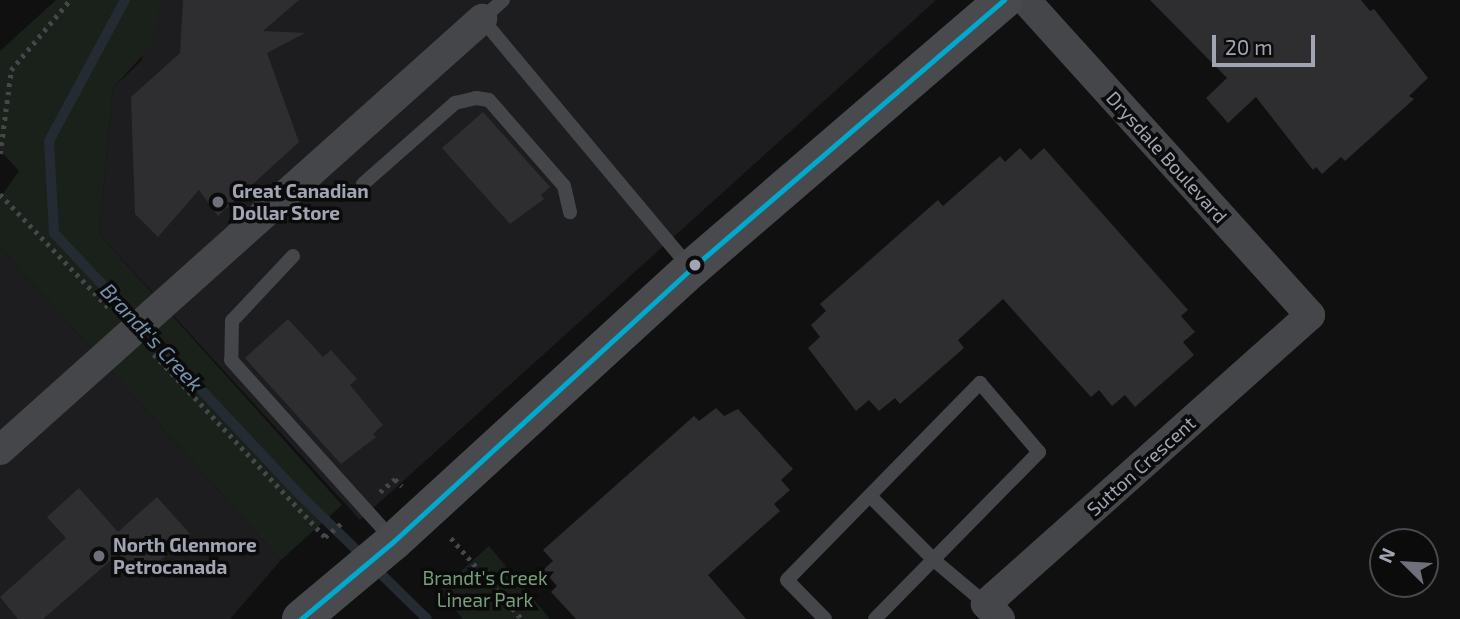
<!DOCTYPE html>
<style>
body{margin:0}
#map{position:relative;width:1460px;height:619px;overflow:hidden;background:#101011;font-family:"Exo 2",sans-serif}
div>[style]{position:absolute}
.built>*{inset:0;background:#1d1d1f}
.green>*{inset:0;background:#1a211b}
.stream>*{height:10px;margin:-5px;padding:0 5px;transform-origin:5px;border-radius:5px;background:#242b32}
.building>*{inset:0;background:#2e2e30}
.path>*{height:4.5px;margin-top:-2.25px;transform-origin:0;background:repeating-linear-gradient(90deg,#46474b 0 3.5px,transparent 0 8.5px)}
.lane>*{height:14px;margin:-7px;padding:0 7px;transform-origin:7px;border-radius:7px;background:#454649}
.street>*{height:30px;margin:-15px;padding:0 15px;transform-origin:15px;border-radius:15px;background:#454649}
.secondary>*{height:38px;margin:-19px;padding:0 19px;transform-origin:19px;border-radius:19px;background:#494a4e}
.bus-1>*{height:5px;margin:-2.5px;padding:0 2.5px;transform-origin:2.5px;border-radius:2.5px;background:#00a9ce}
.dots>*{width:19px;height:19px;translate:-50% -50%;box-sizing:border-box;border:4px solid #0b0b0c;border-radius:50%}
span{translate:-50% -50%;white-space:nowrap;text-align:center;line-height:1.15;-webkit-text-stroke:7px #0b0b0c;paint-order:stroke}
.street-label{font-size:19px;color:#a1a5b3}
.poi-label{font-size:19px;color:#a1a5b3;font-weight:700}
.left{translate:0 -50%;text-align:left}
.park-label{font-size:19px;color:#779f7b}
.water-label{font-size:21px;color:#7692af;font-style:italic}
.north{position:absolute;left:1369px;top:528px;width:70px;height:70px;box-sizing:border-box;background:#0b0b0c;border:2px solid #47494f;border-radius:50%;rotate:294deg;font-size:19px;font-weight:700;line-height:28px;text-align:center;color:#a1a5b3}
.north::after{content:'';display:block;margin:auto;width:24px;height:32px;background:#6e717a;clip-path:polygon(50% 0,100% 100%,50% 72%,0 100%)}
.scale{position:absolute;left:1212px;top:35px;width:103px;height:32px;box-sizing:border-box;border:4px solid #a1a5b3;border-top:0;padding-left:9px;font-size:21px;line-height:24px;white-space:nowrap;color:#a1a5b3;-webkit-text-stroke:5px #0b0b0c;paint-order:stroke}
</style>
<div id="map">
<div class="built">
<i style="clip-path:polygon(161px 0,936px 0,360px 520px,99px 234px,113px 88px,141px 61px)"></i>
<i style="clip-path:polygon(0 247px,281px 560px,230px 619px,0 619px)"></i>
</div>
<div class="green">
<i style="clip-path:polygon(56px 0,161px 0,152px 45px,113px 88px,99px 234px,342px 505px,281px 560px,0 247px,0 198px,19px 171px,0 150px,0 51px)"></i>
<i style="clip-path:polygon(489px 546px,550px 619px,463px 619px,439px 591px)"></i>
</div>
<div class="stream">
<i style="left:125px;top:0;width:160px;rotate:118.3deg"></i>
<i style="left:49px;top:141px;width:92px;rotate:86.9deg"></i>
<i style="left:54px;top:233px;width:357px;rotate:46.8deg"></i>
<i style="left:298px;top:493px;width:180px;rotate:44.3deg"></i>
</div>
<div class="building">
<i style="clip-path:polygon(183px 0,299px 0,263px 31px,305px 33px,267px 53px,299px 142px,218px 216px,199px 190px,158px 237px,135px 214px,131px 97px,180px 53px)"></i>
<i style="clip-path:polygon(1150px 0,1361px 0,1370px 11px,1374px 9px,1428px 78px,1409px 96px,1414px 99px,1345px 161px,1341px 157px,1322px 174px,1316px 167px,1313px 170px,1256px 97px,1228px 123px,1206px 98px,1227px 78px)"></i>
<i style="clip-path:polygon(483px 112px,550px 187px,541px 195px,544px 199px,510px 224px,442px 148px)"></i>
<i style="clip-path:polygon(1020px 148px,1031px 160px,1044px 148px,1188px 310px,1181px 316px,1195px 332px,1183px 342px,1194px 355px,1135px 407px,1125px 395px,1112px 406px,1099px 390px,1091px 397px,1003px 299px,958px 340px,964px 348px,900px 404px,895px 398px,879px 411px,869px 400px,856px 411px,808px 348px,820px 337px,811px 325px,826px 311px,820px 304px,938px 200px,943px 206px,1000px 156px,1005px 162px)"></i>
<i style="clip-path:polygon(288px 319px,323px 357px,331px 350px,357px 379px,350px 385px,383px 425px,373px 434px,376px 437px,341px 464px,245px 358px)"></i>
<i style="clip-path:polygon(716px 408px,724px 416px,738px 409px,793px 469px,781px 480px,790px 490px,774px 504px,780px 511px,708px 575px,746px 619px,576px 619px,551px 592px,557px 586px,543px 570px,553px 561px,543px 550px,694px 416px,699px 421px)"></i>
<i style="clip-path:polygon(79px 488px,118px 532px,157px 497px,190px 534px,149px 570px,145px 565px,135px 573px,118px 554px,43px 619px,18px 619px,0 597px,66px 538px,47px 517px)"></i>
</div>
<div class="path">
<i style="left:0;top:154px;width:85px;rotate:-82.5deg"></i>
<i style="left:11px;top:70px;width:92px;rotate:-49.9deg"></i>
<i style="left:0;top:194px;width:161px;rotate:46.3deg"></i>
<i style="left:154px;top:354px;width:250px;rotate:46.9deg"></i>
<i style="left:325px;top:537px;width:23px;rotate:-40deg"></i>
<i style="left:380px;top:492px;width:20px;rotate:-41deg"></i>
<i style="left:395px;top:479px;width:10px;rotate:45deg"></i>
<i style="left:451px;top:538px;width:108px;rotate:48.8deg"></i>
</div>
<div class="lane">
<i style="left:503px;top:0;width:28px;rotate:138deg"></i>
<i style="left:482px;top:19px;width:324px;rotate:50.1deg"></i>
<i style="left:363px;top:184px;width:123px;rotate:-41.4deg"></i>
<i style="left:455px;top:103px;width:22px;rotate:-13deg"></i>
<i style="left:476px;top:98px;width:13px;rotate:9deg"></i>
<i style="left:489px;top:100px;width:114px;rotate:48.9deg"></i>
<i style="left:564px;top:186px;width:27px;rotate:77deg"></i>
<i style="left:293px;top:256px;width:89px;rotate:133.2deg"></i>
<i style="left:232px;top:321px;width:39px;rotate:91deg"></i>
<i style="left:231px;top:360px;width:242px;rotate:48deg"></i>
<i style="left:872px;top:498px;width:89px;rotate:45deg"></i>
<i style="left:935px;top:561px;width:67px;rotate:40.1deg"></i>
<i style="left:825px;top:619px;width:54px;rotate:-134.3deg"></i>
<i style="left:787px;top:580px;width:276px;rotate:-45.6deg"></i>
<i style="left:980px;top:383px;width:91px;rotate:49.5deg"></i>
<i style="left:1039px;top:452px;width:234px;rotate:134.5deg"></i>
</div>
<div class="street">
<i style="left:0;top:450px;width:647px;rotate:-41.8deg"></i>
<i style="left:1000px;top:619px;width:21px;rotate:-133deg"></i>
<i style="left:986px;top:604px;width:434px;rotate:-41.7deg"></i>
<i style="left:1310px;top:315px;width:425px;rotate:-132.1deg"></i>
</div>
<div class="secondary">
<i style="left:301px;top:619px;width:121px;rotate:-40deg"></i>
<i style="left:394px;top:541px;width:403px;rotate:-42.5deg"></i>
<i style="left:691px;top:269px;width:413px;rotate:-40.7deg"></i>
</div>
<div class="bus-1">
<i style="left:301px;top:619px;width:121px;rotate:-40deg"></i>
<i style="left:394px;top:541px;width:403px;rotate:-42.5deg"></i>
<i style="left:691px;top:269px;width:413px;rotate:-40.7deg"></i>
</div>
<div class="dots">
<i style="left:218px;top:202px;background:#6e717a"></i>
<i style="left:695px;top:265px;background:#a1a5b3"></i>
<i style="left:99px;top:556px;background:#6e717a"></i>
</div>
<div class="street-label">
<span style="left:1167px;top:157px;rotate:48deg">Drysdale Boulevard</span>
<span style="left:1141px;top:466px;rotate:-42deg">Sutton Crescent</span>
</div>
<div class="poi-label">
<span class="left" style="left:232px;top:202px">Great Canadian<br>Dollar Store</span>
<span class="left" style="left:113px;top:556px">North Glenmore<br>Petrocanada</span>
</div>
<div class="park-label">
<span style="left:485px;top:589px">Brandt's Creek<br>Linear Park</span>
</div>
<div class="water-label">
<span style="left:152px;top:337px;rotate:47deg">Brandt's Creek</span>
</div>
<div class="north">N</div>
<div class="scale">20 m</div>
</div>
